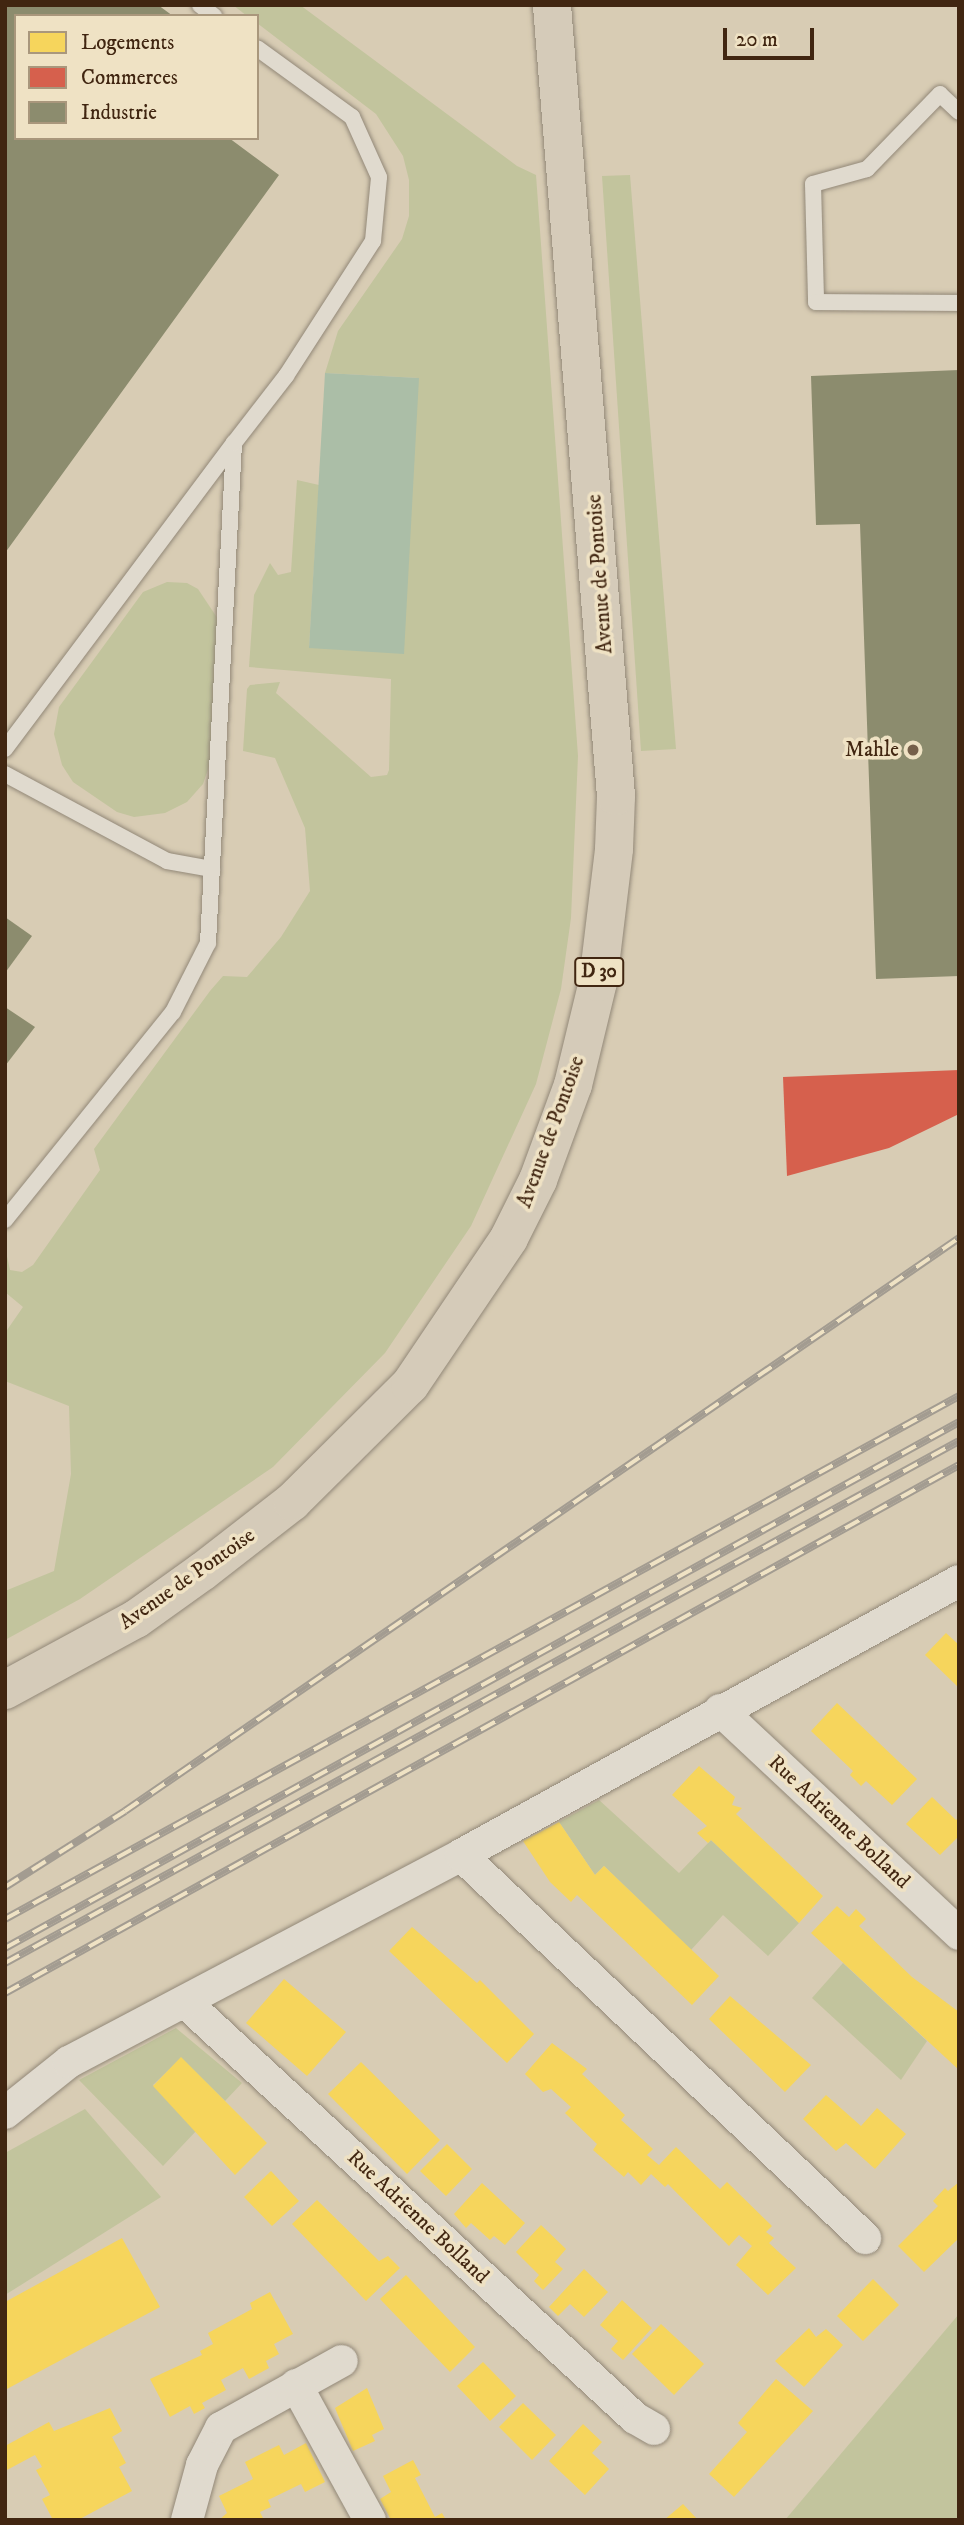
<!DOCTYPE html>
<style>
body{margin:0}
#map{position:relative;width:964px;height:2525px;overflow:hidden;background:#d8ccb4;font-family:"IM FELL DW Pica",serif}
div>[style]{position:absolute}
.green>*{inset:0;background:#c2c49d}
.water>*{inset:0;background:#abbea7}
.homes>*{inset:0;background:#f6d55c}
.shops>*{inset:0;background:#d6604d}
.industry>*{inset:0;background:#8c8c6e}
.roads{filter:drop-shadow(0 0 2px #928878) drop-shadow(0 0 2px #928878)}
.service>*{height:16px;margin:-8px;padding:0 8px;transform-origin:8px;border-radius:8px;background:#e0dace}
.minor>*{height:32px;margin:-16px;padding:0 16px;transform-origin:16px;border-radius:16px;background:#e0dace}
.primary>*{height:38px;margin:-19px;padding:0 19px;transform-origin:19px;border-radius:19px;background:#d5cbb9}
.rail>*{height:8px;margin-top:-4px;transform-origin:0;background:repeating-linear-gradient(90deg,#efe2c4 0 16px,#a39c91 0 32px);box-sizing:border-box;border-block:2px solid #a39c91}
.dots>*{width:19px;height:19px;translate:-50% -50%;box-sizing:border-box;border:4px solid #efe2c4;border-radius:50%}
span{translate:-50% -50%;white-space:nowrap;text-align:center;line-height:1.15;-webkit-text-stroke:7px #efe2c4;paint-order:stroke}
.shield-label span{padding:2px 5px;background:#efe2c4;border:2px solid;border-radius:5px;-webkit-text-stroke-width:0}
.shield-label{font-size:19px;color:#412611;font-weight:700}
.street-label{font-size:21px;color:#412611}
.poi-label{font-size:21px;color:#412611}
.right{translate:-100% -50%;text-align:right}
.frame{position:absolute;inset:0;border:7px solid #412611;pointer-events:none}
.legend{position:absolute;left:14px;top:14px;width:245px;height:126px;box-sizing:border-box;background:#efe2c4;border:2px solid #a9977c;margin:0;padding:9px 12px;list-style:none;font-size:21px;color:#412611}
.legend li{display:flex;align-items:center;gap:14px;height:35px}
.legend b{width:35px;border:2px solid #a9977c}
.scale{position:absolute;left:723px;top:28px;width:91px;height:32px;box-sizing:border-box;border:4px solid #412611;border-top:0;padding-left:9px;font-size:21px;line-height:24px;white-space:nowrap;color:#412611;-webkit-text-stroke:5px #efe2c4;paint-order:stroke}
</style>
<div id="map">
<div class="green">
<i style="clip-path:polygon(233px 5px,300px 5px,517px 166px,536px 175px,578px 756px,571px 918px,561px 989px,536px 1084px,471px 1226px,385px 1353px,273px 1467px,80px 1599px,5px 1640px,5px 1591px,54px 1571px,71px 1474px,69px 1406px,5px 1381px,5px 1333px,23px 1307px,5px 1292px,5px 1247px,10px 1270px,22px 1272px,33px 1265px,100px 1170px,94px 1149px,210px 991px,223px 976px,247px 977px,281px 937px,310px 891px,305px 828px,275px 758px,243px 751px,247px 689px,250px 685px,280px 682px,276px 693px,371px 777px,387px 775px,389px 770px,391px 679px,249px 667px,254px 595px,270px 563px,278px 575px,291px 572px,297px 480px,319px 485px,309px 648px,419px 378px,325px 373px,338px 331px,402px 239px,409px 216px,409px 180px,403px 156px,376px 114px,257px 23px,257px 16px,247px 16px)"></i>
<i style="clip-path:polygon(630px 175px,676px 749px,641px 751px,602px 176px)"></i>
<i style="clip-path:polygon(167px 582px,187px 583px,198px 589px,218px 619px,211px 761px,203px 784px,187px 802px,165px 813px,134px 817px,117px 812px,73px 782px,62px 765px,54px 734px,59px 707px,143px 592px)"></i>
<i style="clip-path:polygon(599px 1800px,679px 1873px,711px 1840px,799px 1923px,768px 1956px,723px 1915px,691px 1950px,604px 1866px,595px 1875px,559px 1822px)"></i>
<i style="clip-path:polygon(843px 1963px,927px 2041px,901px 2080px,812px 1998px)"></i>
<i style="clip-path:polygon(176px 2028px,242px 2083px,225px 2101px,181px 2058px,153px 2085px,197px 2130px,163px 2166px,79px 2080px)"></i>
<i style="clip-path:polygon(85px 2109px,161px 2197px,5px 2295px,5px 2153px)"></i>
<i style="clip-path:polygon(959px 2314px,959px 2520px,785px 2520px)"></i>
</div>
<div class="water">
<i style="clip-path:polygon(325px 373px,419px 378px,404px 654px,309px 648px)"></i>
</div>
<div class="homes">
<i style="clip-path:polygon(946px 1633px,959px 1645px,959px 1688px,925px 1655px)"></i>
<i style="clip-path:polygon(837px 1703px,917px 1779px,892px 1805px,866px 1781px,861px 1786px,850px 1775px,853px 1771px,811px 1731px)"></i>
<i style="clip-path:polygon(699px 1766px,735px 1797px,732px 1805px,742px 1808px,736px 1814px,823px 1896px,799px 1923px,711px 1840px,708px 1843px,697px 1833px,707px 1826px,672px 1795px)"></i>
<i style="clip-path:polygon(932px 1797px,956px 1820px,959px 1817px,959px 1836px,940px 1855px,906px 1824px)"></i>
<i style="clip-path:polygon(559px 1822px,595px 1875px,604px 1866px,719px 1976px,692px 2005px,577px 1895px,571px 1902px,550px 1882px,523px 1841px)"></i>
<i style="clip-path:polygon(837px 1906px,849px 1917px,856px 1909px,866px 1919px,859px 1926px,912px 1977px,959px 2012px,959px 2070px,811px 1933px)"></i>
<i style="clip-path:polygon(412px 1927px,477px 1983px,480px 1980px,534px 2034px,507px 2063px,389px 1951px)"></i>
<i style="clip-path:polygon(284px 1979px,346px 2032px,307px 2076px,246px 2023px)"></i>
<i style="clip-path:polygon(730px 1996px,811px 2065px,785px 2092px,709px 2019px)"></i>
<i style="clip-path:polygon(552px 2043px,587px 2069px,582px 2074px,625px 2115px,621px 2120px,653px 2149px,647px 2155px,659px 2165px,676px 2147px,720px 2189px,727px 2182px,772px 2226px,766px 2232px,774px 2238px,769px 2243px,796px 2268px,768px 2295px,736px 2265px,752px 2246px,739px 2235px,729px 2246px,668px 2184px,665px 2187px,651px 2174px,641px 2185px,628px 2172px,624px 2177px,593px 2150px,597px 2144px,565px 2113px,571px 2107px,551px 2089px,543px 2092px,525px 2074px)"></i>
<i style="clip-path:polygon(181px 2057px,267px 2143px,235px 2175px,153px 2086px)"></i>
<i style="clip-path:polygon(361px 2062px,440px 2140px,407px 2174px,328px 2094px)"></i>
<i style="clip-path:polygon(826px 2095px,861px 2126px,877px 2108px,906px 2134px,875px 2169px,846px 2143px,836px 2151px,803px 2119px)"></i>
<i style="clip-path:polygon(447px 2144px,472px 2169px,446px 2196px,420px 2171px)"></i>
<i style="clip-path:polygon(271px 2171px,299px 2201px,272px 2226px,244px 2197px)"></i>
<i style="clip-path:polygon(959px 2182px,959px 2238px,924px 2272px,898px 2246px,938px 2206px,933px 2201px,945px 2188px,948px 2191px)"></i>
<i style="clip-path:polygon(482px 2183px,525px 2223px,505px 2245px,494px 2236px,490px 2240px,471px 2223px,466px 2228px,454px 2214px)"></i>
<i style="clip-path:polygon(317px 2200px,379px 2261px,388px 2256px,400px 2268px,366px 2301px,292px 2224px)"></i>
<i style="clip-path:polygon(541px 2225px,566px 2249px,555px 2262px,563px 2269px,543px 2290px,534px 2281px,539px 2275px,516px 2252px)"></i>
<i style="clip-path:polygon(122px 2238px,160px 2307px,5px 2390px,5px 2302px)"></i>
<i style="clip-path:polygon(584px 2269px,608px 2292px,584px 2317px,570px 2304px,558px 2316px,549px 2307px)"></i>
<i style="clip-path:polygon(406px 2275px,475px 2347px,450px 2372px,380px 2299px)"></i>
<i style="clip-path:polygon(873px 2279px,899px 2305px,863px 2341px,837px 2316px)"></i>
<i style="clip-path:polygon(270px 2292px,293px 2334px,274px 2344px,279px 2354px,266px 2361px,269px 2368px,249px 2379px,243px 2368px,221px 2380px,226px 2390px,202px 2403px,205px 2408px,194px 2414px,190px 2406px,170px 2417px,150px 2379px,202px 2355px,200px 2351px,213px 2344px,208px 2333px,252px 2309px,250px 2303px)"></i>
<i style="clip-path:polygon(622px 2300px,652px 2328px,623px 2360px,611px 2349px,618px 2341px,600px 2325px)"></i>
<i style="clip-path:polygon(661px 2324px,704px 2364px,674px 2395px,632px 2354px)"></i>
<i style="clip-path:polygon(809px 2328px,816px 2337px,826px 2329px,843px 2345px,804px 2387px,775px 2361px)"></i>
<i style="clip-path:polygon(483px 2362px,516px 2396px,490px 2421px,457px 2386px)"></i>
<i style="clip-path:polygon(776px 2379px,813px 2411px,734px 2497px,709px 2474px,747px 2432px,738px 2423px)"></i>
<i style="clip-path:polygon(367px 2388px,384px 2429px,372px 2435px,375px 2441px,353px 2451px,335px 2408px)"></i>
<i style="clip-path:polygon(523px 2403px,556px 2435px,532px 2460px,499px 2427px)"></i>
<i style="clip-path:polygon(110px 2408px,122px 2431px,112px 2437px,126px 2463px,119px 2467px,132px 2491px,78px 2520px,53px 2520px,42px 2499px,50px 2495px,36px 2470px,42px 2467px,35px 2455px,5px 2471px,5px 2446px,49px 2422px,54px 2431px)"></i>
<i style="clip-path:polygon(583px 2424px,602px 2442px,592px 2453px,609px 2469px,585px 2495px,549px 2461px)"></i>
<i style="clip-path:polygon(306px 2443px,325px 2482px,305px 2492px,301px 2484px,268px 2500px,271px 2507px,260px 2512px,264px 2520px,219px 2520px,227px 2513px,219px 2496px,253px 2479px,245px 2462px,279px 2445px,284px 2455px)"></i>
<i style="clip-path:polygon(413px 2460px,421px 2475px,415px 2478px,435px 2517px,442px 2513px,446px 2520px,391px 2520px,380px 2499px,391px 2492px,383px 2476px)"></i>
<i style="clip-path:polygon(683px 2504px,698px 2520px,664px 2520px)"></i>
</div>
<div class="shops">
<i style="clip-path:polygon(959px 1070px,959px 1114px,889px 1148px,787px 1176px,783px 1077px)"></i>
</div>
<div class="industry">
<i style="clip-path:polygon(5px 5px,158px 5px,173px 16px,16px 16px,16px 138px,229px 138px,279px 175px,5px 553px)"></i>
<i style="clip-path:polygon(959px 370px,959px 976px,876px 979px,860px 524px,816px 525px,811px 376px)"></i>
<i style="clip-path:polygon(5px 917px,32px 936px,5px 973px)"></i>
<i style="clip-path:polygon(5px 1007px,35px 1027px,5px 1066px)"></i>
</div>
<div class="roads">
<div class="service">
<i style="left:200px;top:5px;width:18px;rotate:38deg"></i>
<i style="left:959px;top:112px;width:26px;rotate:-137deg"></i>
<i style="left:940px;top:94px;width:105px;rotate:134.2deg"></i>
<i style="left:867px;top:169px;width:56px;rotate:164.5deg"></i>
<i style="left:813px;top:184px;width:118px;rotate:88.5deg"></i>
<i style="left:816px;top:302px;width:143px;rotate:0.4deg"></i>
<i style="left:5px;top:749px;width:382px;rotate:-53.2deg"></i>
<i style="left:5px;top:774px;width:184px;rotate:28.2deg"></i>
<i style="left:167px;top:861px;width:46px;rotate:10.1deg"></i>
<i style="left:5px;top:1220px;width:267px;rotate:-51.1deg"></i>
<i style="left:173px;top:1012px;width:77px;rotate:-63.1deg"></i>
<i style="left:208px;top:943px;width:501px;rotate:-87.02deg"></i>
<i style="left:234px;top:443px;width:85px;rotate:-52.2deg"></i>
<i style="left:286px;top:376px;width:161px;rotate:-57.2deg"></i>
<i style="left:373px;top:241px;width:64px;rotate:-84.6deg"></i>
<i style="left:379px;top:177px;width:66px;rotate:-114.2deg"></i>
<i style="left:352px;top:117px;width:117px;rotate:-144deg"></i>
</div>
<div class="minor">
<i style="left:720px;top:1710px;width:328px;rotate:43.1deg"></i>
<i style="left:461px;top:1855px;width:557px;rotate:43.47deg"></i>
<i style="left:185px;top:2002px;width:613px;rotate:42.75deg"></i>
<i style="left:635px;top:2418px;width:22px;rotate:30deg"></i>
<i style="left:5px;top:2113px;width:82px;rotate:-38.6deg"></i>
<i style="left:69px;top:2062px;width:443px;rotate:-27.8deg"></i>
<i style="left:461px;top:1855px;width:568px;rotate:-28.82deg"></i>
<i style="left:296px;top:2385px;width:154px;rotate:61.3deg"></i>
<i style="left:187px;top:2520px;width:57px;rotate:-74.7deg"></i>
<i style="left:202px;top:2465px;width:42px;rotate:-62.8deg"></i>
<i style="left:221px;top:2428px;width:138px;rotate:-29deg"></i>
</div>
<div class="primary">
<i style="left:5px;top:1690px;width:149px;rotate:-28.5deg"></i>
<i style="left:136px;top:1619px;width:82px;rotate:-35.6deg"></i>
<i style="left:203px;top:1571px;width:113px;rotate:-37.8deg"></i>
<i style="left:292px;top:1502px;width:166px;rotate:-44.8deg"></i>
<i style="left:410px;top:1385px;width:177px;rotate:-56deg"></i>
<i style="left:509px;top:1238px;width:65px;rotate:-63.4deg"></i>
<i style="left:538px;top:1180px;width:101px;rotate:-69.8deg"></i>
<i style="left:573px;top:1085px;width:106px;rotate:-76.4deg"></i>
<i style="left:598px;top:982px;width:134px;rotate:-83.1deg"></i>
<i style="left:614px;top:849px;width:53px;rotate:-87.8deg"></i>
<i style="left:616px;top:796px;width:794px;rotate:-94.63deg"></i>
</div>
</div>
<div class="rail">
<i style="left:5px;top:1887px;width:142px;rotate:-32.3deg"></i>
<i style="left:125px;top:1811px;width:1012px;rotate:-34.49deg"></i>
<i style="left:5px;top:1919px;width:1088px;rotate:-28.73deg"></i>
<i style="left:5px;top:1948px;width:1089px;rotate:-28.87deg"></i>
<i style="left:5px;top:1963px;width:1087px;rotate:-28.69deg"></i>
<i style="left:5px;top:1993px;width:1090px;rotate:-28.96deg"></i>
</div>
<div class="dots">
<i style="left:913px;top:750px;background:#76604a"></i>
</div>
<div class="shield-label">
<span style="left:599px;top:972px">D 30</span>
</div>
<div class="street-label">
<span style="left:600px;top:574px;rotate:-94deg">Avenue de Pontoise</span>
<span style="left:551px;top:1132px;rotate:-70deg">Avenue de Pontoise</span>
<span style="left:187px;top:1579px;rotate:-35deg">Avenue de Pontoise</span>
<span style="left:839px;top:1822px;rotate:43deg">Rue Adrienne Bolland</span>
<span style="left:418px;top:2217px;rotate:43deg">Rue Adrienne Bolland</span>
</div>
<div class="poi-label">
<span class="right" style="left:899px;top:750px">Mahle</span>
</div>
<div class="frame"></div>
<ul class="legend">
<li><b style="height:19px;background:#f6d55c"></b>Logements</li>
<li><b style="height:19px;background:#d6604d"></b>Commerces</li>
<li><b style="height:19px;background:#8c8c6e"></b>Industrie</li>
</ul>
<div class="scale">20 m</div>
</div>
